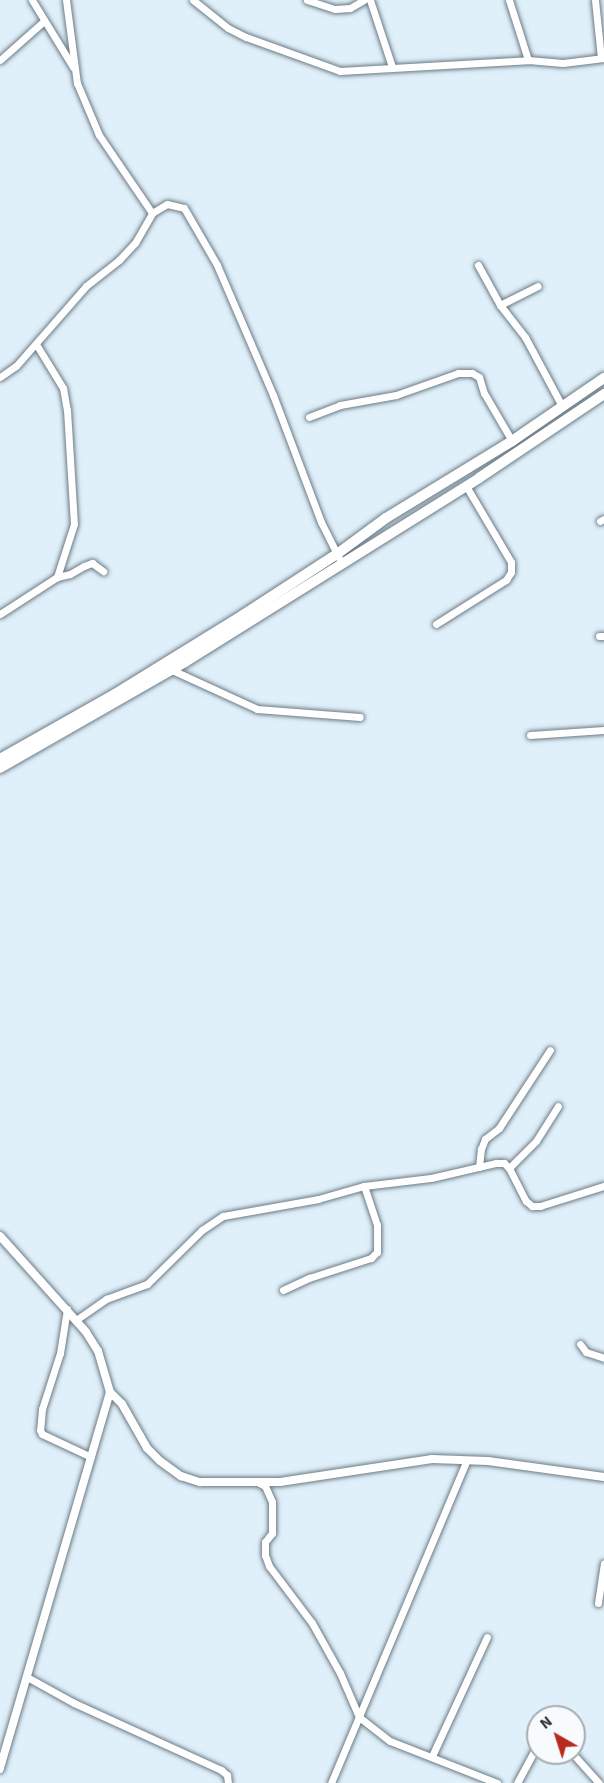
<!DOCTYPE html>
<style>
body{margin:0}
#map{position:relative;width:604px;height:1783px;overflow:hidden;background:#e0f0fa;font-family:"Source Sans 3",sans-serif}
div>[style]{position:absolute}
.roads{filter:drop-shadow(0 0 2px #6c7b84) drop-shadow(0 0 2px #6c7b84)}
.minor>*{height:7px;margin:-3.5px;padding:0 3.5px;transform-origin:3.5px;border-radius:3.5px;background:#fff}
.tertiary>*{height:8px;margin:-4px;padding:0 4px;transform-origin:4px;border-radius:4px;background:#fff}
.primary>*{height:10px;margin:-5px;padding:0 5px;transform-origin:5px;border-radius:5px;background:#fff}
span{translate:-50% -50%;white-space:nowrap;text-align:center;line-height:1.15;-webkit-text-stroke:6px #f8fbfd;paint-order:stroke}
.north{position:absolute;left:526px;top:1705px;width:60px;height:60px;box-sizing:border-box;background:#f8fbfd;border:2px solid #a8adaf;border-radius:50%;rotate:321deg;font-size:16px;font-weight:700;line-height:24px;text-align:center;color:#31373b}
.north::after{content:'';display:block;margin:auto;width:21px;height:27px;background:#b82a1c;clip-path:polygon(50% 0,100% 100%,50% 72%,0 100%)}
</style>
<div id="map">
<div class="roads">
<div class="minor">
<i style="left:32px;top:0;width:79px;rotate:58.5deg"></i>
<i style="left:66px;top:0;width:84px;rotate:82.5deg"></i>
<i style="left:77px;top:83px;width:56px;rotate:67.1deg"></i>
<i style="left:99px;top:135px;width:94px;rotate:55.8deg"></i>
<i style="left:193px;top:0;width:45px;rotate:38.7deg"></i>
<i style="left:228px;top:28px;width:20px;rotate:27deg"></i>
<i style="left:246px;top:37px;width:100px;rotate:19.9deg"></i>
<i style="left:340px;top:71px;width:188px;rotate:-3.3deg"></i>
<i style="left:528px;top:60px;width:35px;rotate:5deg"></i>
<i style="left:563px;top:63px;width:41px;rotate:-7deg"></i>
<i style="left:307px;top:0;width:29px;rotate:18deg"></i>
<i style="left:335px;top:9px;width:15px;rotate:-4deg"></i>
<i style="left:350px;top:8px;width:16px;rotate:-30deg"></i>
<i style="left:370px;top:0;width:71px;rotate:71.8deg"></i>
<i style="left:509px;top:0;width:63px;rotate:72.4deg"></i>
<i style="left:595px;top:0;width:58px;rotate:84.1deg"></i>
<i style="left:0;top:60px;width:59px;rotate:-41.6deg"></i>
<i style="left:478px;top:265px;width:46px;rotate:61.2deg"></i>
<i style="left:500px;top:305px;width:41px;rotate:52deg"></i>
<i style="left:525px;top:337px;width:78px;rotate:61.8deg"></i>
<i style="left:500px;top:305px;width:42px;rotate:-26.6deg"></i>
<i style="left:36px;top:344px;width:52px;rotate:58.5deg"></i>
<i style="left:63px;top:388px;width:22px;rotate:80deg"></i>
<i style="left:67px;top:410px;width:114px;rotate:86.5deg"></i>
<i style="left:74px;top:524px;width:56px;rotate:107.8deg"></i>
<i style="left:0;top:377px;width:19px;rotate:-35deg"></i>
<i style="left:16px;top:366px;width:106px;rotate:-48.8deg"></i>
<i style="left:86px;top:286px;width:42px;rotate:-38.2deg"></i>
<i style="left:119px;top:260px;width:23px;rotate:-47deg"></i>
<i style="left:135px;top:243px;width:34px;rotate:-60deg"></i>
<i style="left:152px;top:213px;width:17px;rotate:-31deg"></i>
<i style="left:167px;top:204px;width:17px;rotate:13deg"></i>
<i style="left:184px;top:208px;width:66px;rotate:59.9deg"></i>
<i style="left:217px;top:265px;width:142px;rotate:66.7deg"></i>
<i style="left:273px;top:395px;width:136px;rotate:69.3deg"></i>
<i style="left:321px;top:522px;width:45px;rotate:63.4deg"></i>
<i style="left:309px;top:417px;width:33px;rotate:-21deg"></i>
<i style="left:340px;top:405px;width:57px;rotate:-10.1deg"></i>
<i style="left:396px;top:395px;width:66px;rotate:-19.5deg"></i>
<i style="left:458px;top:373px;width:14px"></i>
<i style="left:472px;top:373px;width:8px;rotate:30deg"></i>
<i style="left:479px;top:377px;width:17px;rotate:73deg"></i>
<i style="left:484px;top:393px;width:56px;rotate:59.7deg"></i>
<i style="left:600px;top:521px;width:4px;rotate:-27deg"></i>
<i style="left:0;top:614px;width:68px;rotate:-33deg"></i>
<i style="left:57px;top:577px;width:13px;rotate:-13deg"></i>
<i style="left:70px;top:574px;width:16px;rotate:-30deg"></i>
<i style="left:84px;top:566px;width:9px;rotate:-21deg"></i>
<i style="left:92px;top:563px;width:14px;rotate:36deg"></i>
<i style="left:436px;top:624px;width:83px;rotate:-32.2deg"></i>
<i style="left:506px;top:580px;width:9px;rotate:-58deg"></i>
<i style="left:511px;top:572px;width:10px;rotate:-90deg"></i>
<i style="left:511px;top:562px;width:88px;rotate:-120.6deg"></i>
<i style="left:599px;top:636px;width:5px"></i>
<i style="left:172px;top:670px;width:94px;rotate:24.6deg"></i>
<i style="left:257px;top:709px;width:103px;rotate:4.4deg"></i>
<i style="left:530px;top:735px;width:74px;rotate:-3.9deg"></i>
<i style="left:479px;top:1167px;width:18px;rotate:-84deg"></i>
<i style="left:481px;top:1149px;width:11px;rotate:-68deg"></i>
<i style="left:485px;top:1139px;width:18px;rotate:-38deg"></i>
<i style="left:499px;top:1128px;width:93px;rotate:-56.8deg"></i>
<i style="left:509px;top:1168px;width:38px;rotate:-45deg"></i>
<i style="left:536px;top:1141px;width:41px;rotate:-57.8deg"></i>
<i style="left:283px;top:1290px;width:29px;rotate:-25deg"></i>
<i style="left:309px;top:1278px;width:65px;rotate:-17.9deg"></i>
<i style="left:371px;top:1258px;width:8px;rotate:-45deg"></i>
<i style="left:377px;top:1252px;width:27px;rotate:-90deg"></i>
<i style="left:377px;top:1225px;width:41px;rotate:-108.4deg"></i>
<i style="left:67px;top:1309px;width:45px;rotate:99deg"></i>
<i style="left:60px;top:1353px;width:59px;rotate:107.8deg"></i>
<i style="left:42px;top:1409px;width:21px;rotate:95deg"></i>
<i style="left:40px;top:1430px;width:4px;rotate:63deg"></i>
<i style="left:42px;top:1434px;width:54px;rotate:25.1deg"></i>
<i style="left:76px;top:1320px;width:37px;rotate:-35deg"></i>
<i style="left:106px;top:1299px;width:44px;rotate:-20.1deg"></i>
<i style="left:147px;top:1284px;width:77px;rotate:-44.5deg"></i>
<i style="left:202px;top:1230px;width:25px;rotate:-34deg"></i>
<i style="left:223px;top:1216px;width:97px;rotate:-10.1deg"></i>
<i style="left:318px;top:1199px;width:48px;rotate:-15.8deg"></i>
<i style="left:364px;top:1186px;width:67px;rotate:-6.8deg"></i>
<i style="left:431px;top:1178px;width:67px;rotate:-13deg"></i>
<i style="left:496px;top:1163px;width:8px"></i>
<i style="left:504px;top:1163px;width:7px;rotate:45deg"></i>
<i style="left:509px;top:1168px;width:37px;rotate:63deg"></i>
<i style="left:526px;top:1201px;width:8px;rotate:40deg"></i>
<i style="left:532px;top:1206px;width:8px"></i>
<i style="left:540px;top:1206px;width:67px;rotate:-17.4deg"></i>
<i style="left:580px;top:1344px;width:10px;rotate:53deg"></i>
<i style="left:586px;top:1352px;width:19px;rotate:18deg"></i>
<i style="left:259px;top:1483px;width:7px;rotate:27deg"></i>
<i style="left:265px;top:1486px;width:17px;rotate:66deg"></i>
<i style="left:272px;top:1502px;width:31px;rotate:90deg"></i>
<i style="left:272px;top:1533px;width:11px;rotate:128deg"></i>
<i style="left:265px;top:1542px;width:13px;rotate:90deg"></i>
<i style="left:265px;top:1555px;width:12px;rotate:70deg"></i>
<i style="left:269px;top:1566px;width:71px;rotate:53deg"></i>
<i style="left:312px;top:1623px;width:57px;rotate:60.8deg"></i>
<i style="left:340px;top:1673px;width:48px;rotate:66.6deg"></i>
<i style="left:359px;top:1717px;width:39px;rotate:38deg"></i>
<i style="left:390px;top:1741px;width:115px;rotate:21.4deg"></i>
<i style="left:598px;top:1603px;width:40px;rotate:-81.5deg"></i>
<i style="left:27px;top:1677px;width:54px;rotate:29deg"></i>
<i style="left:74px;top:1703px;width:162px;rotate:24.5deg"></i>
<i style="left:221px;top:1770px;width:8px;rotate:40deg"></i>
<i style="left:227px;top:1775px;width:8px;rotate:83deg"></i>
<i style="left:572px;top:1753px;width:40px;rotate:48deg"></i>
<i style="left:432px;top:1756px;width:131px;rotate:-65.2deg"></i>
<i style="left:331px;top:1783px;width:350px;rotate:-67.2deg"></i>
<i style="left:517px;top:1783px;width:44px;rotate:-61.7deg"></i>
</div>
<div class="tertiary">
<i style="left:0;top:1236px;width:129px;rotate:48.1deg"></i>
<i style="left:86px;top:1332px;width:22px;rotate:58deg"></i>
<i style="left:98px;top:1351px;width:43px;rotate:73.7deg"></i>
<i style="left:110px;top:1392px;width:393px;rotate:106.3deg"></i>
<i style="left:110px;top:1392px;width:17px;rotate:45deg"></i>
<i style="left:122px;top:1404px;width:51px;rotate:60.4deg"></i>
<i style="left:147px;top:1448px;width:18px;rotate:45deg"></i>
<i style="left:160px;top:1461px;width:26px;rotate:36deg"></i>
<i style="left:181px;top:1476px;width:20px;rotate:18deg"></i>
<i style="left:200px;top:1482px;width:80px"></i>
<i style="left:280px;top:1482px;width:154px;rotate:-8.6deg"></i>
<i style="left:432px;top:1459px;width:56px;rotate:2deg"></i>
<i style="left:488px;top:1461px;width:117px;rotate:7.9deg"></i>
</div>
<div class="primary">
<i style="left:0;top:759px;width:132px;rotate:-29.5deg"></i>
<i style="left:115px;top:694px;width:150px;rotate:-31.7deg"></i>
<i style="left:243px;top:615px;width:112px;rotate:-33deg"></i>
<i style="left:337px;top:554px;width:61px;rotate:-36.3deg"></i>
<i style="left:386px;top:518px;width:148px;rotate:-31.4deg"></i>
<i style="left:512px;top:441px;width:112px;rotate:-34.4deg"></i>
<i style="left:0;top:768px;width:213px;rotate:-29.8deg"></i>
<i style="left:185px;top:662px;width:347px;rotate:-32deg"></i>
<i style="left:479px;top:478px;width:151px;rotate:-33.9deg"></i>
</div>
</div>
<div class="north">N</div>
</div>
